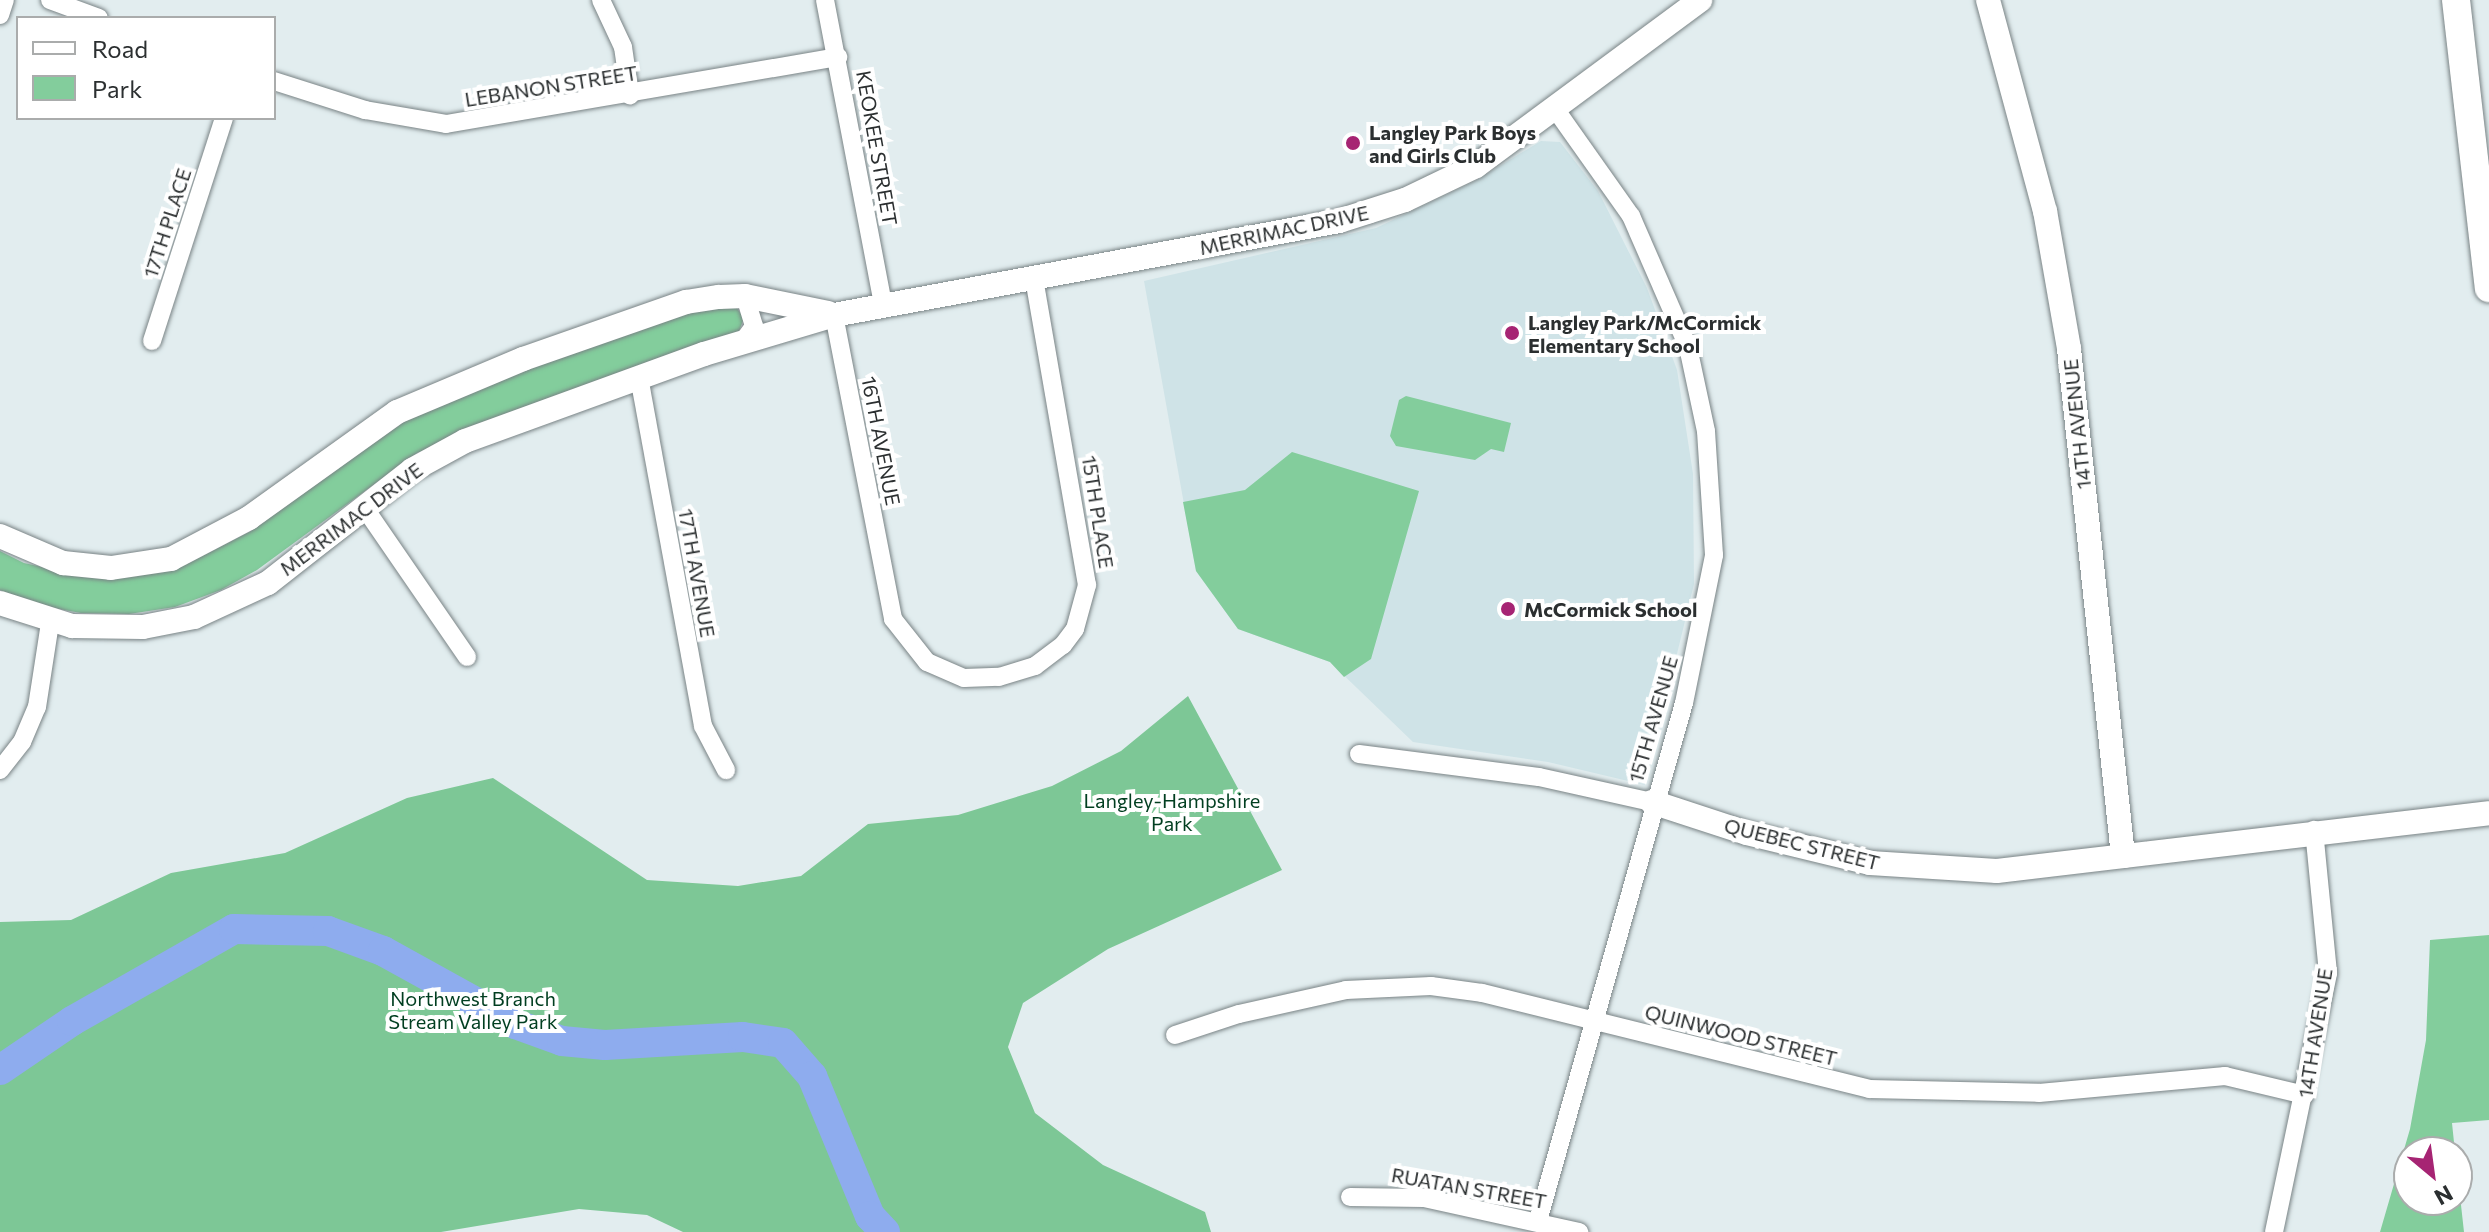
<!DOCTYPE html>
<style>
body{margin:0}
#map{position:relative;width:2489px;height:1232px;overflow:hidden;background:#e2edef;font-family:Commissioner,sans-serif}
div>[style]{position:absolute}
.built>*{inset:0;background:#cfe3e7}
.green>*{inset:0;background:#83cd9c}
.forest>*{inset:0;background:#7dc796}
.river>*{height:30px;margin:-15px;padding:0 15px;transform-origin:15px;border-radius:15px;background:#8eacee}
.roads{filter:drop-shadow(0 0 2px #798385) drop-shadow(0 0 2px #798385)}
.street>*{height:18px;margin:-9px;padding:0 9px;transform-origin:9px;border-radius:9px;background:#fff}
.secondary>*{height:24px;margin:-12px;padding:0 12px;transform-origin:12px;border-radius:12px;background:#fff}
.primary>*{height:28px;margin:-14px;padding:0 14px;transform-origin:14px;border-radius:14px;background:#fff}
.dots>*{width:22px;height:22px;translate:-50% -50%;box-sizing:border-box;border:4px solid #fff;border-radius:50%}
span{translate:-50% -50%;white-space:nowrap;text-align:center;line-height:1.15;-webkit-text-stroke:8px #fff;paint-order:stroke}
.street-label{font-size:20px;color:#2b2f30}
.poi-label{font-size:20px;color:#2b2f30;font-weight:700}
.left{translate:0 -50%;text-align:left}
.park-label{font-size:20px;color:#013e20}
.legend{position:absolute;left:16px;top:16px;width:260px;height:104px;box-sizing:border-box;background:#fff;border:2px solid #aaacac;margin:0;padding:10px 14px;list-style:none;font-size:24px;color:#2b2f30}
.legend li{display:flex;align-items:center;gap:16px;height:40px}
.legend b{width:40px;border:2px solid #aaacac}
.north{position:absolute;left:2393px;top:1136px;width:80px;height:80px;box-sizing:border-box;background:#fff;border:2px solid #aaacac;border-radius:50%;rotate:151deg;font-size:22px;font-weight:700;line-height:32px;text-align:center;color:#2b2f30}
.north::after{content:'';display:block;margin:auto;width:28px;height:36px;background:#a62473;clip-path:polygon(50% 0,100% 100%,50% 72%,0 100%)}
</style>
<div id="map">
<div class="built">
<i style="clip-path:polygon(1541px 141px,1560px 142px,1598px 191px,1647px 288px,1677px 370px,1693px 474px,1694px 584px,1645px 785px,1548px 762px,1413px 742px,1330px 662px,1238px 629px,1196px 571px,1144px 281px,1376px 228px,1475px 181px)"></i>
</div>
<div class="green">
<i style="clip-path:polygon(736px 307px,744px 318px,738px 334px,417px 453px,257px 570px,221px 590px,175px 607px,129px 614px,81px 613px,36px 605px,0 590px,0 551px,24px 563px,89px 577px,189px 563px,251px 531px,429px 404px,686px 310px)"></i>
<i style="clip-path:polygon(1406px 396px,1511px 423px,1504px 452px,1491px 449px,1475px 460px,1396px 446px,1390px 436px,1399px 400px)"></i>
<i style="clip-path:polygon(1292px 452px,1419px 491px,1371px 659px,1344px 677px,1330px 662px,1238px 629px,1196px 571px,1183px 502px,1245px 490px)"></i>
<i style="clip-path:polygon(2489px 935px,2489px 1120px,2452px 1123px,2455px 1152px,2409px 1152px,2409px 1200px,2457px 1200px,2457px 1169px,2464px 1232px,2380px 1232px,2410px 1129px,2426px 1040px,2430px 940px)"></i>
</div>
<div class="forest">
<i style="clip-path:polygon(1188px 696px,1282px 870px,1108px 949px,1023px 1003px,1008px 1047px,1035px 1113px,1103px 1165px,1205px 1212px,1211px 1232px,683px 1232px,647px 1215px,579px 1209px,441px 1232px,0 1232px,0 922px,71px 920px,171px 873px,285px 853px,407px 798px,493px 778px,647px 880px,738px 886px,801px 876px,868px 824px,958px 815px,1052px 786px,1121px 751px)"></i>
</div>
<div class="river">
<i style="left:0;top:1070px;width:87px;rotate:-34.2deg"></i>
<i style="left:72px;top:1021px;width:186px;rotate:-29.6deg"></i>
<i style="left:234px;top:929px;width:94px;rotate:1.2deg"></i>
<i style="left:328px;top:931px;width:59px;rotate:20deg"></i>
<i style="left:383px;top:951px;width:151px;rotate:28.9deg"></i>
<i style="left:515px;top:1024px;width:50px;rotate:19.9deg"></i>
<i style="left:562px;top:1041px;width:43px;rotate:5.3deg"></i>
<i style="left:605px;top:1045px;width:138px;rotate:-3.3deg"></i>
<i style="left:743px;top:1037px;width:40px;rotate:8.5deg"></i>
<i style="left:783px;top:1043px;width:44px;rotate:48.7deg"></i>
<i style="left:812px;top:1076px;width:152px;rotate:67.5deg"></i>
<i style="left:870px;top:1216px;width:22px;rotate:47deg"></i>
</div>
<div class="roads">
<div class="street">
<i style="left:50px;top:0;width:52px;rotate:20.2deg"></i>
<i style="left:601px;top:0;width:52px;rotate:64.9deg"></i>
<i style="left:623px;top:47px;width:49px;rotate:81.7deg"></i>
<i style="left:825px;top:0;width:310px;rotate:79.2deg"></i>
<i style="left:0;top:15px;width:16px;rotate:-72deg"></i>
<i style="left:274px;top:81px;width:96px;rotate:17.7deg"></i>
<i style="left:365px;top:110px;width:82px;rotate:9.8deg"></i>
<i style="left:446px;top:124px;width:398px;rotate:-9.7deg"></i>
<i style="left:834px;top:315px;width:310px;rotate:79deg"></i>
<i style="left:893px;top:619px;width:55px;rotate:51.7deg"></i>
<i style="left:927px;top:662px;width:40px;rotate:23.4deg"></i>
<i style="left:964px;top:678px;width:35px;rotate:-2deg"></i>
<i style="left:999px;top:677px;width:38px;rotate:-17deg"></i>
<i style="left:1035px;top:666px;width:35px;rotate:-37deg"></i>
<i style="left:1063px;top:645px;width:20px;rotate:-53deg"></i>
<i style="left:1075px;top:629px;width:46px;rotate:-74.7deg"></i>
<i style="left:1087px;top:585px;width:312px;rotate:-99.8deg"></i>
<i style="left:152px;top:341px;width:234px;rotate:-72.1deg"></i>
<i style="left:741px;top:344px;width:22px;rotate:-54deg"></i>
<i style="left:754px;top:326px;width:31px;rotate:-107deg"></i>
<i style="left:639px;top:377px;width:355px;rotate:79.6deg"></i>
<i style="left:703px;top:726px;width:50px;rotate:62.4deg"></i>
<i style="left:364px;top:507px;width:182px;rotate:55.5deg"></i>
<i style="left:1359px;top:754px;width:181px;rotate:7.3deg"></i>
<i style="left:1539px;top:777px;width:116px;rotate:12.5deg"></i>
<i style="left:0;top:770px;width:36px;rotate:-52deg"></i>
<i style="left:22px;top:742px;width:38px;rotate:-67deg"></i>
<i style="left:37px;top:707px;width:85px;rotate:-81.2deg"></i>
<i style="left:1175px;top:1035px;width:67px;rotate:-18.2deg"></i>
<i style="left:1239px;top:1014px;width:110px;rotate:-12.6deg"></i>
<i style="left:1346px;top:990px;width:85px;rotate:-2.7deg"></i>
<i style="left:1431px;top:986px;width:51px;rotate:7.8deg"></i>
<i style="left:1482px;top:993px;width:399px;rotate:13.9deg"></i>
<i style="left:1869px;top:1089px;width:170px;rotate:1.3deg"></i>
<i style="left:2039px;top:1093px;width:187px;rotate:-5.2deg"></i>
<i style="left:2225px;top:1076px;width:82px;rotate:13.4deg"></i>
<i style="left:1350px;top:1197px;width:74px;rotate:0.8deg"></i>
<i style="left:1424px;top:1198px;width:159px;rotate:12.4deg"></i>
<i style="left:1538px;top:1221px;width:538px;rotate:-74.26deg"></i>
<i style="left:1684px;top:703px;width:151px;rotate:-78.5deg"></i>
<i style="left:1714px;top:555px;width:124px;rotate:-93.7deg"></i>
<i style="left:1706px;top:431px;width:86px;rotate:-102.1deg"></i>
<i style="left:1688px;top:347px;width:143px;rotate:-113.5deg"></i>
<i style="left:1631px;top:216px;width:130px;rotate:-125.3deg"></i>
<i style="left:2274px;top:1232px;width:265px;rotate:-78.2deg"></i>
<i style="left:2328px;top:973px;width:144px;rotate:-95.6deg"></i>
</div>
<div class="secondary">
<i style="left:1988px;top:0;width:219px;rotate:74.9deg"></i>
<i style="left:2045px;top:211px;width:140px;rotate:80.1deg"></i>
<i style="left:2069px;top:349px;width:510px;rotate:83.92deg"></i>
<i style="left:0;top:536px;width:69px;rotate:23.2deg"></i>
<i style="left:63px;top:563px;width:48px;rotate:5.9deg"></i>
<i style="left:111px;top:568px;width:61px;rotate:-8.5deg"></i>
<i style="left:171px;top:559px;width:88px;rotate:-27.7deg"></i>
<i style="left:249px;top:518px;width:182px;rotate:-35.6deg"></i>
<i style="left:397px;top:412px;width:137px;rotate:-22.8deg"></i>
<i style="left:523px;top:359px;width:173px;rotate:-19.3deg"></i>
<i style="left:686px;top:302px;width:33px;rotate:-9deg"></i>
<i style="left:719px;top:297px;width:26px;rotate:-2deg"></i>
<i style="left:745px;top:296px;width:85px;rotate:11.6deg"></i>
<i style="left:0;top:603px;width:76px;rotate:17.7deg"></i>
<i style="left:72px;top:626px;width:71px;rotate:0.8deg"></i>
<i style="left:143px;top:627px;width:52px;rotate:-11.1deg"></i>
<i style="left:194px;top:617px;width:81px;rotate:-24.7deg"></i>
<i style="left:268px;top:583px;width:183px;rotate:-38.1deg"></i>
<i style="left:412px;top:470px;width:60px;rotate:-28.7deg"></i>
<i style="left:465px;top:441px;width:254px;rotate:-20deg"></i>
<i style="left:704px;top:354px;width:136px;rotate:-16.7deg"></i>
<i style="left:834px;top:315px;width:514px;rotate:-10.54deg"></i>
<i style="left:1339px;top:221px;width:69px;rotate:-17.7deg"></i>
<i style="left:1405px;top:200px;width:79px;rotate:-25.6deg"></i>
<i style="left:1476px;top:166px;width:279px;rotate:-36.5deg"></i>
<i style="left:1652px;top:802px;width:100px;rotate:18.1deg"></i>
<i style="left:1747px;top:833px;width:127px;rotate:13.7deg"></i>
<i style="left:1870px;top:863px;width:127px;rotate:3.6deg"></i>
<i style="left:1997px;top:871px;width:495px;rotate:-6.7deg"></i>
</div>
<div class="primary">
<i style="left:2456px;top:0;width:290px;rotate:83.5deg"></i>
</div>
</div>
<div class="dots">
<i style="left:1353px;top:143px;background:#a62473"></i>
<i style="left:1512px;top:333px;background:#a62473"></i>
<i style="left:1508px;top:609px;background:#a62473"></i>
</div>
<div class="street-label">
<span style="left:551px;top:86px;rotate:-9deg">LEBANON STREET</span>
<span style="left:877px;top:148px;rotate:80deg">KEOKEE STREET</span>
<span style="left:167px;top:223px;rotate:-72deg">17TH PLACE</span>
<span style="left:1284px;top:230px;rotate:-12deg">MERRIMAC DRIVE</span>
<span style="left:2077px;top:424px;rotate:-96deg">14TH AVENUE</span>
<span style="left:881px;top:441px;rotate:79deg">16TH AVENUE</span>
<span style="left:1098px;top:512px;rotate:81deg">15TH PLACE</span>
<span style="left:351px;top:519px;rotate:-37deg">MERRIMAC DRIVE</span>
<span style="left:697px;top:573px;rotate:80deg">17TH AVENUE</span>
<span style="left:1653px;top:719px;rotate:-74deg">15TH AVENUE</span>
<span style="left:1802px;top:844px;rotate:14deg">QUEBEC STREET</span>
<span style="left:2315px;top:1033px;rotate:-81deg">14TH AVENUE</span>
<span style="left:1741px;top:1035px;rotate:14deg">QUINWOOD STREET</span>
<span style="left:1469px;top:1188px;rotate:10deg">RUATAN STREET</span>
</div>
<div class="poi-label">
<span class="left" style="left:1369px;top:144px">Langley Park Boys<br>and Girls Club</span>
<span class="left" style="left:1528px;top:334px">Langley Park/McCormick<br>Elementary School</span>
<span class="left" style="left:1524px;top:609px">McCormick School</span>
</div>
<div class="park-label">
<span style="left:1172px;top:812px">Langley-Hampshire<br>Park</span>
<span style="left:473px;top:1010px">Northwest Branch<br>Stream Valley Park</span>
</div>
<ul class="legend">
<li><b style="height:10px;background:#fff"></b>Road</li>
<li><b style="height:22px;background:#83cd9c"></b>Park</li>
</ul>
<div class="north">N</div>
</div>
